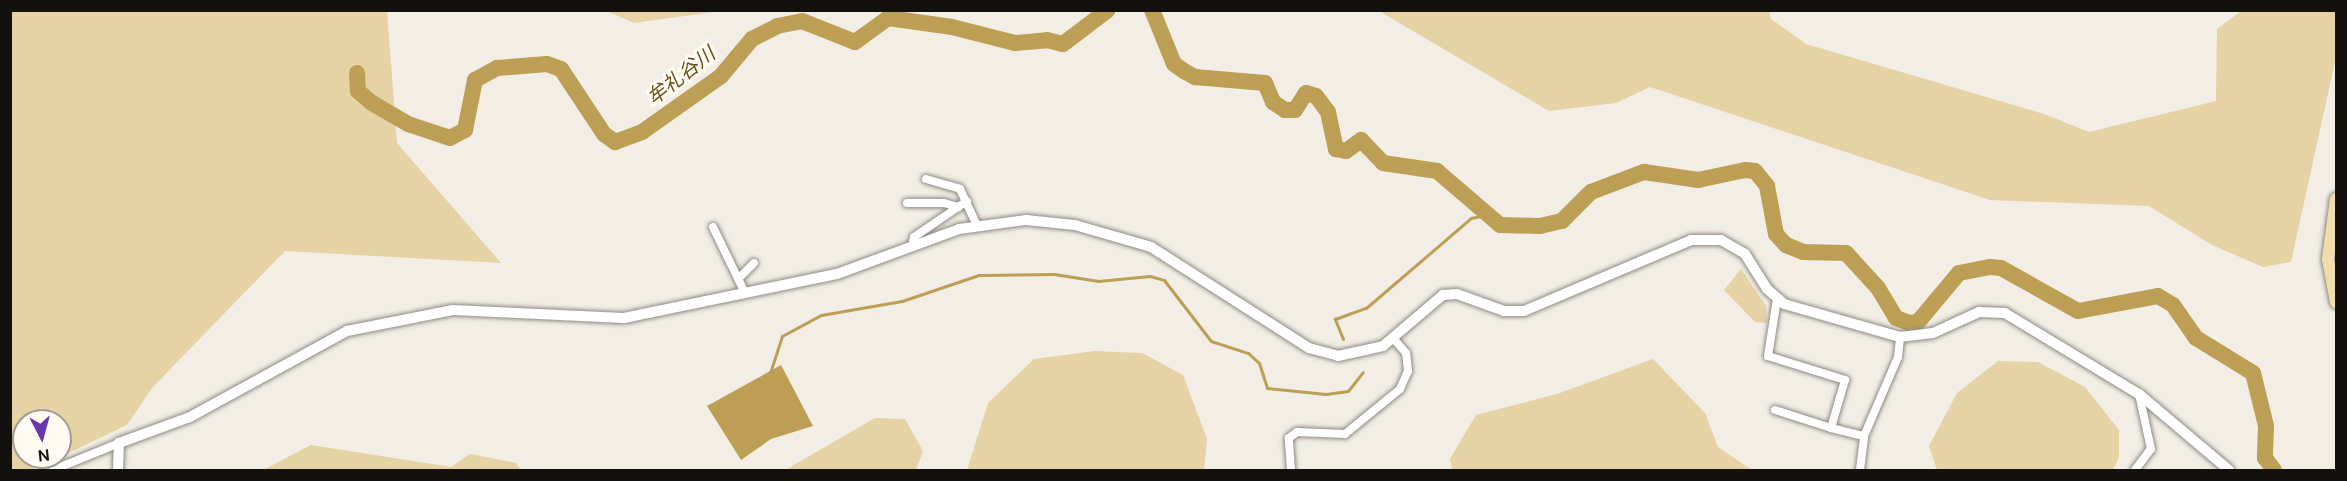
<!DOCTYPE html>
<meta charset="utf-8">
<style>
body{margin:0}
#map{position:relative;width:2347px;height:481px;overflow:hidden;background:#f2eee5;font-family:"DM Sans","Noto Sans JP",sans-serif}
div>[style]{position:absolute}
.green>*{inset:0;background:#e5d2a5}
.water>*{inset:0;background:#bc9f54}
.stream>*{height:3px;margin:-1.5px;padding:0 1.5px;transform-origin:1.5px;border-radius:1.5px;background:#bc9f54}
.river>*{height:16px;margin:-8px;padding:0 8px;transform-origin:8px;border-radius:8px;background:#bc9f54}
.roads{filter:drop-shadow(0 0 2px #8e8b83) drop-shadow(0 0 2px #8e8b83)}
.street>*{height:8px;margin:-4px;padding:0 4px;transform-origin:4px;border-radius:4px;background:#fff}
.secondary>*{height:10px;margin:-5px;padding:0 5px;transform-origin:5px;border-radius:5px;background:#fff}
.primary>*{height:12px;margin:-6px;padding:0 6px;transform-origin:6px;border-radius:6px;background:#f1ddac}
span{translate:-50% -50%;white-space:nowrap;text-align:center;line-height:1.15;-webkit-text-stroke:6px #fffbf2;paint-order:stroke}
.water-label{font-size:20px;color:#665219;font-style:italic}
.frame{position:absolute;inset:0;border:12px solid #12110e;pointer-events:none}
.north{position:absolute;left:12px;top:409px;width:60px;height:60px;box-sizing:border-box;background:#fffbf2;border:2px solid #a09d97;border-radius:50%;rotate:174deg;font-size:16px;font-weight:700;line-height:24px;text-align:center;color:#12110e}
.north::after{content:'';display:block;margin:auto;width:21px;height:27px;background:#6936ae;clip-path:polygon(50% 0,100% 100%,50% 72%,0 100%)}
</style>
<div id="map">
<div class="green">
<i style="clip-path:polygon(10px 11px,387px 11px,397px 143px,501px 263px,285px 251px,152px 388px,127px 425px,60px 457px,60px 421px,24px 421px,24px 457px,60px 457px,31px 470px,11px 470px)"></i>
<i style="clip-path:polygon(607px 11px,720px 10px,720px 11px,634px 23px)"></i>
<i style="clip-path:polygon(1379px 11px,1769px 11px,1771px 19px,1806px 44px,2044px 114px,2089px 132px,2216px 101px,2217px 29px,2241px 11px,2336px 11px,2336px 57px,2291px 262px,2263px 267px,2212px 245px,2149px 206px,1990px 200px,1650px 87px,1616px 103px,1549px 111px)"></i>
<i style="clip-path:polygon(1741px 269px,1766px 306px,1767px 323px,1755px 322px,1724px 290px)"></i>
<i style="clip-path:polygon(1095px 351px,1142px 353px,1183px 375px,1207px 439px,1204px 470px,967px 470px,988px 403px,1034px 359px)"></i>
<i style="clip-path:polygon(1653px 359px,1705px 413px,1718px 447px,1752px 470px,1452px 470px,1450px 459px,1476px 415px,1557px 394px)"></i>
<i style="clip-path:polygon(1998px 361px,2038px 362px,2085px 387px,2119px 430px,2119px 457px,2113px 470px,1937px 470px,1929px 446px,1957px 393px)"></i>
<i style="clip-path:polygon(875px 418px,905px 419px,923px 451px,916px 470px,785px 470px)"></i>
<i style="clip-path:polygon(311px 445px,451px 467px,470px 454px,516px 463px,521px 470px,263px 470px)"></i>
</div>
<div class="water">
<i style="clip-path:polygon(781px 365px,813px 426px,771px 439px,741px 460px,707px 406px)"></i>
</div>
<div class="stream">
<i style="left:1343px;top:339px;width:22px;rotate:-112deg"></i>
<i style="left:1335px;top:319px;width:33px;rotate:-20deg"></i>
<i style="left:1366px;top:308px;width:138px;rotate:-40.6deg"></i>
<i style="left:1471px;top:218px;width:15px;rotate:-11deg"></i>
<i style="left:770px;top:373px;width:39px;rotate:-72deg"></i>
<i style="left:782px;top:336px;width:44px;rotate:-28.3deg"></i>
<i style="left:821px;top:315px;width:82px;rotate:-9.8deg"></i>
<i style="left:902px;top:301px;width:81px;rotate:-18.7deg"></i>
<i style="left:979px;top:275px;width:75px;rotate:-0.8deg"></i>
<i style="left:1054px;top:274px;width:45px;rotate:9deg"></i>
<i style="left:1098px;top:281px;width:52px;rotate:-5.5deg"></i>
<i style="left:1150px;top:276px;width:15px;rotate:16deg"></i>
<i style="left:1164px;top:280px;width:77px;rotate:52.4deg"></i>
<i style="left:1211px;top:341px;width:39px;rotate:18deg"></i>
<i style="left:1248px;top:353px;width:15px;rotate:42deg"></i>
<i style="left:1259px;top:363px;width:26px;rotate:72deg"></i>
<i style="left:1267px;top:388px;width:59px;rotate:5.8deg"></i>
<i style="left:1326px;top:394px;width:22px;rotate:-8deg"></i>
<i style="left:1348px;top:391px;width:24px;rotate:-52deg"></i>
</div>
<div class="river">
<i style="left:1152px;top:10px;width:58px;rotate:67.8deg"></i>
<i style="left:1174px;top:64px;width:12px;rotate:35deg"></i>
<i style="left:1184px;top:71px;width:13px;rotate:29deg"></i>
<i style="left:1195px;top:77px;width:70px;rotate:4.9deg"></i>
<i style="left:1265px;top:83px;width:21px;rotate:67deg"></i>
<i style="left:1273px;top:102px;width:14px;rotate:34deg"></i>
<i style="left:1285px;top:110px;width:10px"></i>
<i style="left:1295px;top:110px;width:20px;rotate:-57deg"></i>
<i style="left:1306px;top:93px;width:10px;rotate:17deg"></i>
<i style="left:1316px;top:96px;width:20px;rotate:53deg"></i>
<i style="left:1328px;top:112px;width:38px;rotate:78deg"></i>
<i style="left:1336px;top:149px;width:10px;rotate:11deg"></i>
<i style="left:1346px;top:151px;width:19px;rotate:-36deg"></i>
<i style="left:1361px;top:140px;width:32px;rotate:46deg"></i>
<i style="left:1383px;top:163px;width:55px;rotate:8.4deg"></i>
<i style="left:1437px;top:171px;width:83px;rotate:40.6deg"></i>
<i style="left:1500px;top:225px;width:40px;rotate:1.4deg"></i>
<i style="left:1540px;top:226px;width:23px;rotate:-13deg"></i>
<i style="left:1562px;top:221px;width:41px;rotate:-45deg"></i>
<i style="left:1591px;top:192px;width:57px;rotate:-20.7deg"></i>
<i style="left:1644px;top:172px;width:55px;rotate:8.4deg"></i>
<i style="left:1698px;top:180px;width:48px;rotate:-12deg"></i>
<i style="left:1745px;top:170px;width:10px;rotate:6deg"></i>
<i style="left:1755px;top:171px;width:19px;rotate:51deg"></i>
<i style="left:1767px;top:186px;width:49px;rotate:79.4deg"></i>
<i style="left:1776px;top:234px;width:15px;rotate:48deg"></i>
<i style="left:1786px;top:245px;width:18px;rotate:22deg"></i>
<i style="left:1803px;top:252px;width:43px;rotate:1.3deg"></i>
<i style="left:1846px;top:253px;width:47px;rotate:47.6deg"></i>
<i style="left:1878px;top:288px;width:35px;rotate:59deg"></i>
<i style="left:1896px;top:318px;width:14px;rotate:21deg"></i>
<i style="left:1909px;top:323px;width:9px;rotate:-6deg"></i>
<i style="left:1918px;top:322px;width:64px;rotate:-50.1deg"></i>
<i style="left:1959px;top:273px;width:32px;rotate:-11deg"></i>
<i style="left:1990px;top:267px;width:11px;rotate:5deg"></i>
<i style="left:2001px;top:268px;width:88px;rotate:29.2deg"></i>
<i style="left:2078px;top:311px;width:81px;rotate:-10.6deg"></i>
<i style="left:2158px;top:296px;width:17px;rotate:31deg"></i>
<i style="left:2173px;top:305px;width:40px;rotate:55.1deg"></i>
<i style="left:2196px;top:338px;width:67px;rotate:31.6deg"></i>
<i style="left:2253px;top:373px;width:55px;rotate:76.2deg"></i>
<i style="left:2266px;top:426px;width:32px;rotate:92deg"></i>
<i style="left:2265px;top:458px;width:15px;rotate:53deg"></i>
<i style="left:357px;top:73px;width:18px;rotate:87deg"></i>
<i style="left:358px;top:91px;width:18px;rotate:41deg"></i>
<i style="left:372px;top:103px;width:42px;rotate:30.3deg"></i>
<i style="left:408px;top:124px;width:44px;rotate:18.4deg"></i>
<i style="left:450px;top:138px;width:17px;rotate:-28deg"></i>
<i style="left:465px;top:130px;width:51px;rotate:-78.7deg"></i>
<i style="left:475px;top:80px;width:25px;rotate:-29deg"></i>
<i style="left:497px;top:68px;width:50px;rotate:-4.6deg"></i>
<i style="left:547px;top:64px;width:15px;rotate:20deg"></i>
<i style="left:561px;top:69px;width:78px;rotate:56.5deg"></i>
<i style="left:604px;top:134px;width:14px;rotate:36deg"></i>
<i style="left:615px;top:142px;width:29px;rotate:-20deg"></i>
<i style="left:642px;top:132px;width:97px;rotate:-35.3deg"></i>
<i style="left:721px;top:76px;width:48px;rotate:-50deg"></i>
<i style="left:752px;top:39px;width:28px;rotate:-27deg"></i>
<i style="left:777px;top:26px;width:25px;rotate:-11deg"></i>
<i style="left:802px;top:21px;width:57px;rotate:21.6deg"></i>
<i style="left:855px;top:42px;width:41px;rotate:-36deg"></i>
<i style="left:888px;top:18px;width:65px;rotate:8deg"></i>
<i style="left:952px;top:27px;width:65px;rotate:14.3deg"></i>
<i style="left:1015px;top:43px;width:32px;rotate:-5deg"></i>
<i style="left:1047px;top:40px;width:16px;rotate:14deg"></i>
<i style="left:1063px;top:44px;width:56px;rotate:-37.1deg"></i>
</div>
<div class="roads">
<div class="street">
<i style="left:926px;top:179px;width:35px;rotate:16deg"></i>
<i style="left:960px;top:189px;width:40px;rotate:65deg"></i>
<i style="left:907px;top:203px;width:37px"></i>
<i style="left:944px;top:203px;width:15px;rotate:16deg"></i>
<i style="left:713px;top:227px;width:73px;rotate:64.1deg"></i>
<i style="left:912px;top:247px;width:10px;rotate:-79deg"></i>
<i style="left:914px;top:237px;width:64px;rotate:-34.2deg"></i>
<i style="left:739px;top:278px;width:21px;rotate:-45deg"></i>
<i style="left:1777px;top:299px;width:58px;rotate:99deg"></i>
<i style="left:1768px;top:356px;width:81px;rotate:17.3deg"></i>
<i style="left:1845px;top:380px;width:50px;rotate:106.3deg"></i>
<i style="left:1831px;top:428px;width:34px;rotate:14deg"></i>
<i style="left:1775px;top:410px;width:59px;rotate:17.8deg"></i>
<i style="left:53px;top:470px;width:71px;rotate:-22.2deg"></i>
<i style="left:1291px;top:470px;width:32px;rotate:-94deg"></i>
<i style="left:1289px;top:438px;width:10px;rotate:-37deg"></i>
<i style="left:1297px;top:432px;width:48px;rotate:2.4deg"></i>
<i style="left:1345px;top:434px;width:71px;rotate:-39.3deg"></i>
<i style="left:1400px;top:389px;width:20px;rotate:-66deg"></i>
<i style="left:1408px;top:371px;width:18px;rotate:-96deg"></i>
<i style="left:1406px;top:353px;width:20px;rotate:-131deg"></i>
<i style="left:1860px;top:470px;width:34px;rotate:-83deg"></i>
<i style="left:1864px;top:436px;width:86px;rotate:-66.7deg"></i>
<i style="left:1898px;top:357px;width:20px;rotate:-84deg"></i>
<i style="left:2135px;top:470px;width:26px;rotate:-53deg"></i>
<i style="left:2151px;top:449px;width:56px;rotate:-102.3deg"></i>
</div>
<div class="secondary">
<i style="left:118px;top:470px;width:27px;rotate:-88deg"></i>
<i style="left:119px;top:443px;width:76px;rotate:-20.1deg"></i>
<i style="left:190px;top:417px;width:179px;rotate:-28.7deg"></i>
<i style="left:347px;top:331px;width:108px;rotate:-11.2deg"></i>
<i style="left:453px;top:310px;width:171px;rotate:2.7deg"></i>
<i style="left:624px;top:318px;width:217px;rotate:-11.7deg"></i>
<i style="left:837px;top:274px;width:130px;rotate:-20.2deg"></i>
<i style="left:959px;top:229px;width:68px;rotate:-7.7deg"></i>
<i style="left:1026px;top:220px;width:49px;rotate:5.8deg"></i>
<i style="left:1075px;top:225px;width:79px;rotate:16.1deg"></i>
<i style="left:1151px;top:247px;width:188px;rotate:32.6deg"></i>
<i style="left:1309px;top:348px;width:30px;rotate:15deg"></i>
<i style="left:1338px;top:356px;width:46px;rotate:-12.5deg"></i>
<i style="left:1383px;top:346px;width:79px;rotate:-40.4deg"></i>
<i style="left:1443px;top:295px;width:14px;rotate:-4deg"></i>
<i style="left:1457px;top:294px;width:50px;rotate:19.9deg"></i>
<i style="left:1504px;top:311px;width:20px"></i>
<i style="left:1524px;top:311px;width:181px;rotate:-23deg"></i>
<i style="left:1691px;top:240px;width:30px"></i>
<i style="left:1721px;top:240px;width:28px;rotate:30deg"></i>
<i style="left:1745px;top:254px;width:41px;rotate:57.8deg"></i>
<i style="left:1767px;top:289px;width:23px;rotate:41deg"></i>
<i style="left:1784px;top:304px;width:121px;rotate:15.9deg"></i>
<i style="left:1900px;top:337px;width:33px;rotate:-7deg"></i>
<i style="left:1933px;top:333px;width:51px;rotate:-24.5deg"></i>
<i style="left:1979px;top:312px;width:26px;rotate:2deg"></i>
<i style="left:2005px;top:313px;width:157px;rotate:31.2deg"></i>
<i style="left:2139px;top:394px;width:118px;rotate:40.2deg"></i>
</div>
<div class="primary">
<i style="left:2336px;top:199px;width:61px;rotate:97.6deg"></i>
<i style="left:2328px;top:259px;width:44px;rotate:79.5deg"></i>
</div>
</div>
<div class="water-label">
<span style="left:681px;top:76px;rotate:-38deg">牟礼谷川</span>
</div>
<div class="frame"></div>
<div class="north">N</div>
</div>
